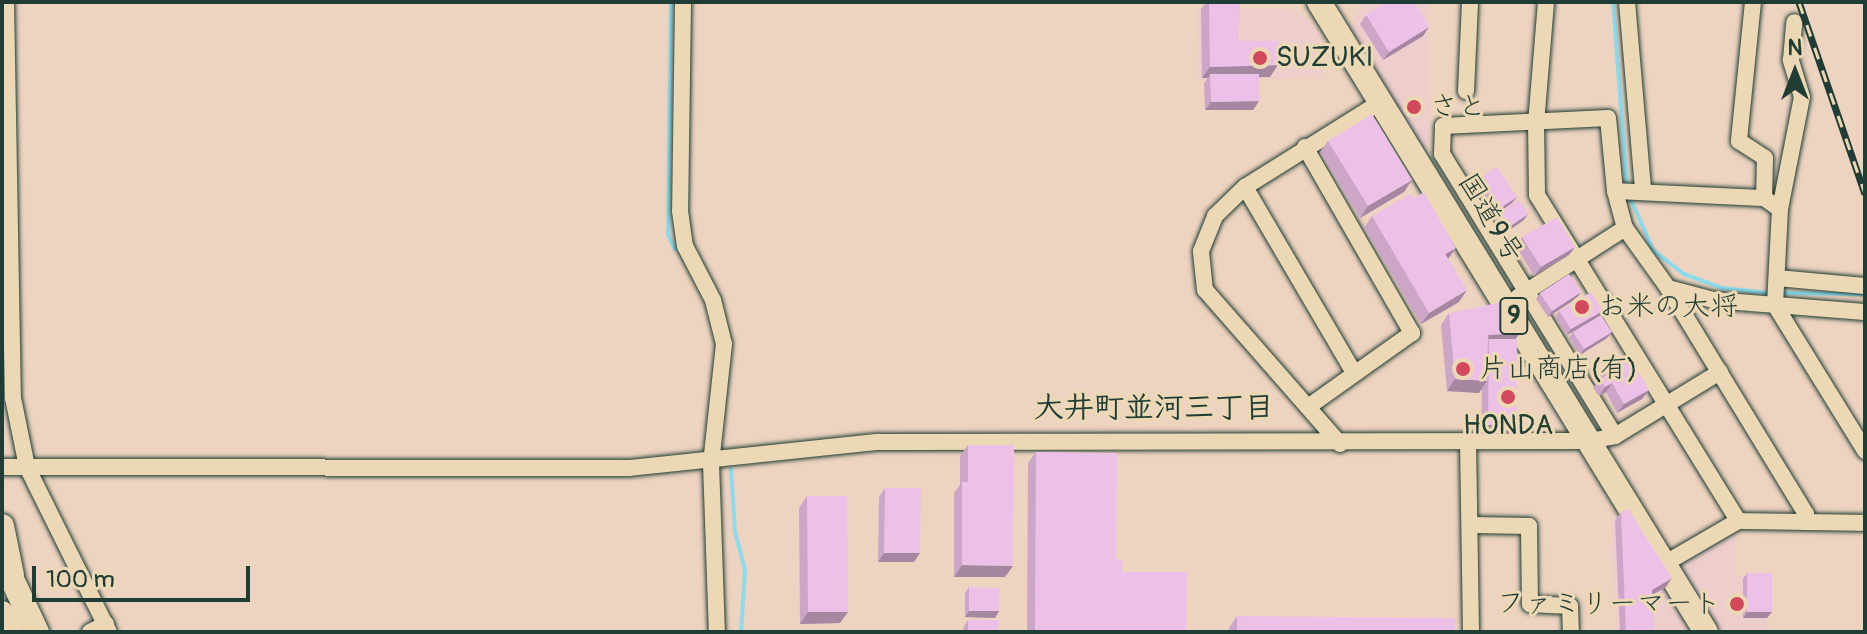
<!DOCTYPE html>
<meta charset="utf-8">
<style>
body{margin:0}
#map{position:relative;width:1867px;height:634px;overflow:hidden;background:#edd3c0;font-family:Pangolin,"Klee One",sans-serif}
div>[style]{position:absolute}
.built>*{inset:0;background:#edcecc}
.stream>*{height:4px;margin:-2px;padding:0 2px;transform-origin:2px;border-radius:2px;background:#8ddbeb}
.roads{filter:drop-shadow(0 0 2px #1f3d34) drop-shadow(0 0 2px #1f3d34)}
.minor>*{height:16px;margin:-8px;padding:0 8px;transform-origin:8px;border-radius:8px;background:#edd8b6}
.highway>*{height:24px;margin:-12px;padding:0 12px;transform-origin:12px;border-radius:12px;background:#edd8b6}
.rail>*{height:7px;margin-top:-3.5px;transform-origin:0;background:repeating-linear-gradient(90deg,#edd8b6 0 12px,#1f3d34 0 24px);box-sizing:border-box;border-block:2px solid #1f3d34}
.wall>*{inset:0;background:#cca6c7}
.shaded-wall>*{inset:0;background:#a687a2}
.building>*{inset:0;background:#edc1e7}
.dots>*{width:22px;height:22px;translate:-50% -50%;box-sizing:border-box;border:4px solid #edd8b6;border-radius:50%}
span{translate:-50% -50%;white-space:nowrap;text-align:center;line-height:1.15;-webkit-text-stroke:6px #edd8b6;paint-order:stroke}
.shield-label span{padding:2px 6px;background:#edd8b6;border:2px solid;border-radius:6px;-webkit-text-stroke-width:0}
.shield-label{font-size:26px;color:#1f3d34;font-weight:700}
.poi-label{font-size:28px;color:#1f3d34}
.left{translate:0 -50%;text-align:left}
.right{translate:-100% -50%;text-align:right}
.street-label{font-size:28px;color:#1f3d34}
.neighbourhood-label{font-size:30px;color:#1f3d34;font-weight:700}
.frame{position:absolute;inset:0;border:4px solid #1f3d34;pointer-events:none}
.north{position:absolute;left:1755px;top:32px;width:80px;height:80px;-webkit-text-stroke:6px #edd8b6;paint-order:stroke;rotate:0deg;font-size:22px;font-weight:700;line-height:32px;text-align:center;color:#1f3d34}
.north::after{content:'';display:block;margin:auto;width:28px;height:36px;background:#1f3d34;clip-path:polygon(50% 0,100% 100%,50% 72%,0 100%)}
.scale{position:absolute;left:32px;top:566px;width:218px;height:36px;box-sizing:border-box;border:4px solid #1f3d34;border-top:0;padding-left:10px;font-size:24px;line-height:28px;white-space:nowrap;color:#1f3d34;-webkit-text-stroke:6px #edd8b6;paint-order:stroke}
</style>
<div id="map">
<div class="built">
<i style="clip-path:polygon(1364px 2px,1428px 2px,1430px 145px,1423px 150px,1351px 28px)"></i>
<i style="clip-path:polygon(1197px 7px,1286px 9px,1304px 17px,1322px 38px,1322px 77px,1199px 80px)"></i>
<i style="clip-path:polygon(1620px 516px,1666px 587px,1692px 632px,1616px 632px,1611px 519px)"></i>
<i style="clip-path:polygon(1736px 530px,1736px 576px,1769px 576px,1768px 632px,1721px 632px,1680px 564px)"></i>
</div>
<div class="stream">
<i style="left:671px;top:2px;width:233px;rotate:90.7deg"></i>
<i style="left:668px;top:235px;width:16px;rotate:63deg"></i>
<i style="left:1613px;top:2px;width:186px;rotate:85.7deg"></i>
<i style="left:1629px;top:195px;width:60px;rotate:66.4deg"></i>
<i style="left:1653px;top:250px;width:39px;rotate:38deg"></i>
<i style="left:1684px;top:274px;width:40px;rotate:20.2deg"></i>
<i style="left:1722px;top:288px;width:47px;rotate:6.1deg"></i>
<i style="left:1778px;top:293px;width:87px;rotate:0.7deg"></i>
<i style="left:731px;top:469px;width:63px;rotate:86.4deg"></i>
<i style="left:735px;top:532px;width:39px;rotate:75deg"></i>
<i style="left:745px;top:570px;width:62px;rotate:93.7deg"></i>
</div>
<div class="roads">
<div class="minor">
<i style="left:6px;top:2px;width:396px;rotate:89deg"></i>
<i style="left:13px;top:398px;width:70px;rotate:78.5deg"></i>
<i style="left:27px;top:467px;width:184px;rotate:63.6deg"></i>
<i style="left:683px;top:2px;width:209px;rotate:90.8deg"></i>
<i style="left:680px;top:211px;width:35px;rotate:82deg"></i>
<i style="left:685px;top:246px;width:61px;rotate:62.6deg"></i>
<i style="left:713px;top:300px;width:45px;rotate:76deg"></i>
<i style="left:724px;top:344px;width:120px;rotate:96.2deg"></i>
<i style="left:711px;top:463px;width:169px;rotate:88deg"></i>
<i style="left:1546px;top:2px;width:121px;rotate:94.7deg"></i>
<i style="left:1536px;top:123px;width:72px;rotate:89.2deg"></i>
<i style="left:1537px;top:195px;width:383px;rotate:58.3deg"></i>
<i style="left:1627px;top:2px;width:189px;rotate:85.1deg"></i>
<i style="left:1753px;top:2px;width:140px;rotate:95.8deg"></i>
<i style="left:1739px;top:141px;width:31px;rotate:33deg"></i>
<i style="left:1765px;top:158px;width:40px;rotate:91.4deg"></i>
<i style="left:1764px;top:198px;width:19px;rotate:35deg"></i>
<i style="left:1780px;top:209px;width:96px;rotate:93deg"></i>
<i style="left:1775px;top:305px;width:172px;rotate:58.3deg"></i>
<i style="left:1466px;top:91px;width:89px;rotate:-87.4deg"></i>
<i style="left:1305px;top:147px;width:215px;rotate:60.1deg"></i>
<i style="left:1412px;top:333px;width:128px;rotate:144.6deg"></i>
<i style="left:1245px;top:187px;width:216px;rotate:59.6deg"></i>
<i style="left:1615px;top:191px;width:149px;rotate:2.7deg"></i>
<i style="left:1780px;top:209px;width:114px;rotate:-78.9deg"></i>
<i style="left:1802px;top:97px;width:39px;rotate:-107deg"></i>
<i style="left:1791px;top:60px;width:38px;rotate:-85deg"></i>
<i style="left:1777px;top:278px;width:88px;rotate:5.2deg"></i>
<i style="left:1668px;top:288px;width:47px;rotate:14.9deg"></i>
<i style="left:1713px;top:300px;width:152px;rotate:4.5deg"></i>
<i style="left:1518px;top:297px;width:127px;rotate:-32.8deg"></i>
<i style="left:1615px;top:436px;width:331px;rotate:-121.5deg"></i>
<i style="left:1442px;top:154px;width:28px;rotate:-88deg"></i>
<i style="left:1443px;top:126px;width:165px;rotate:-2.8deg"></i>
<i style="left:1608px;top:118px;width:73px;rotate:84.5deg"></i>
<i style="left:1615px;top:191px;width:38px;rotate:75deg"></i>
<i style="left:1625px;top:228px;width:74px;rotate:54.4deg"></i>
<i style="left:1668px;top:288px;width:265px;rotate:58.6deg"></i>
<i style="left:1806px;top:514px;width:8px;rotate:90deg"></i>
<i style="left:1468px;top:441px;width:191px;rotate:89.1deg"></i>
<i style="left:1340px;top:444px;width:205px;rotate:-131.2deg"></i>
<i style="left:1205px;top:290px;width:39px;rotate:-96deg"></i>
<i style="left:1201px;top:251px;width:38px;rotate:-68deg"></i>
<i style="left:1215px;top:216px;width:42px;rotate:-44deg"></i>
<i style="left:1245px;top:187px;width:162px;rotate:-32.1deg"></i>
<i style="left:2px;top:467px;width:627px;rotate:0.09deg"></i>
<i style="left:629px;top:468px;width:250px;rotate:-6deg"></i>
<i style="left:878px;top:442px;width:712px;rotate:-0.08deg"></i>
<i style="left:1590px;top:441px;width:25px;rotate:-11deg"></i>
<i style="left:1615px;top:436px;width:123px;rotate:-31.4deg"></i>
<i style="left:1473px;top:525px;width:56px;rotate:1deg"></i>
<i style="left:1529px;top:526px;width:78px;rotate:89.3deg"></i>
<i style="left:1530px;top:604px;width:40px;rotate:2.9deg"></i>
<i style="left:1570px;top:606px;width:26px;rotate:88deg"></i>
<i style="left:1664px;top:564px;width:86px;rotate:-30.2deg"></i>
<i style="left:1738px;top:521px;width:127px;rotate:0.9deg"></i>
<i style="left:90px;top:632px;width:18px;rotate:-27deg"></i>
</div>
<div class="highway">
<i style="left:1319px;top:2px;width:739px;rotate:58.44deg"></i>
<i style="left:2px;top:526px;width:50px;rotate:78.5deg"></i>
<i style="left:2px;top:558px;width:82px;rotate:64.7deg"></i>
<i style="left:2px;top:613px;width:21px;rotate:65deg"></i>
</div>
</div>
<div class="rail">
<i style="left:1799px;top:2px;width:203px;rotate:71deg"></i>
</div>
<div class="wall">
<i style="clip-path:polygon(1206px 2px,1240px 2px,1237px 41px,1270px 77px,1259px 77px,1259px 101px,1253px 110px,1205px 110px,1204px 83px,1208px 78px,1202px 78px,1201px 9px)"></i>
<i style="clip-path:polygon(1366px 15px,1423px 36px,1383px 60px,1360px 24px)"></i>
<i style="clip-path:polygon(1328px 141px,1404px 192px,1360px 218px,1320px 152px)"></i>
<i style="clip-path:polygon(1479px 179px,1517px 197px,1512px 203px,1501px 211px,1524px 220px,1505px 233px,1495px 218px,1499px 212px,1495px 215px,1475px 185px)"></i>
<i style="clip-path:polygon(1372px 216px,1448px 259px,1459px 302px,1421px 324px,1364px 228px)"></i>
<i style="clip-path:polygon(1522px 237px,1575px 247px,1569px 255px,1534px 276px,1516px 246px)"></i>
<i style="clip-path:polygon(1540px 293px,1577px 298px,1548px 317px,1536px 299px)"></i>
<i style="clip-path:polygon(1559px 311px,1599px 316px,1607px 338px,1580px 355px,1569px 338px,1573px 332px,1567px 335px,1555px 317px)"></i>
<i style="clip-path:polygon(1449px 313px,1520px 333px,1515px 339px,1510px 434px,1481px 434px,1482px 389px,1479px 393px,1447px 391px,1441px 325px)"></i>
<i style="clip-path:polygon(1603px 369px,1649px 390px,1642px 399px,1617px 413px,1606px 392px,1599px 396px,1593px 388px,1598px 381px,1597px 378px)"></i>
<i style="clip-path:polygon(968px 445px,1005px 577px,954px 577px,954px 493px,960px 485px,960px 456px)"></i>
<i style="clip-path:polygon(1036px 452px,1116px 559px,1122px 572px,1186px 632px,1027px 632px,1028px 463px)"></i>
<i style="clip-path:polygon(885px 488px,914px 562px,878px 562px,879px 497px)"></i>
<i style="clip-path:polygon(807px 496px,840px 623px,800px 624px,799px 508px)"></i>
<i style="clip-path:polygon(1621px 512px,1666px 587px,1652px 595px,1653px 632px,1620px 632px,1615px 521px)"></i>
<i style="clip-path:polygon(1747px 573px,1767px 618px,1743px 618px,1743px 579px)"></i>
<i style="clip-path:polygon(969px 587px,999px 611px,995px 618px,965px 617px,965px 594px)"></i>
<i style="clip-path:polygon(1237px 616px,1455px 632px,1229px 632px,1229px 628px)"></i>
<i style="clip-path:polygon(968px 620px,998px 632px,963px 632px,964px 626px)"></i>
</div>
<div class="shaded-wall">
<i style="clip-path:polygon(1429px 27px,1423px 36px,1383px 60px,1389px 52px)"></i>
<i style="clip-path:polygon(1278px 65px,1270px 77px,1210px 78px,1210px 74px,1208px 78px,1202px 78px,1210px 67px)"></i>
<i style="clip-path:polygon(1259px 101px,1253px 110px,1205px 110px,1211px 102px)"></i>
<i style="clip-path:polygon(1412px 180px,1404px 192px,1360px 218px,1368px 206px)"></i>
<i style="clip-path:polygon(1517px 197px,1512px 203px,1495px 215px,1499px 209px)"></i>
<i style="clip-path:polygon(1528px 214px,1524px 220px,1505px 233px,1509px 227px)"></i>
<i style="clip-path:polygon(1575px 247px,1569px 255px,1534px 276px,1541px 267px)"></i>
<i style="clip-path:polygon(1456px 248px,1448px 259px,1445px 254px)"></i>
<i style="clip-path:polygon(1467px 290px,1459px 302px,1421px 324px,1429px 313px)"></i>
<i style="clip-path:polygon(1581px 292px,1577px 298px,1548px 317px,1552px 311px)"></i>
<i style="clip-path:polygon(1603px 311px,1598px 317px,1567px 335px,1571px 329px)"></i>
<i style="clip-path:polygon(1612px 332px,1607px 338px,1580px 355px,1584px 349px)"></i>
<i style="clip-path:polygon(1520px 333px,1512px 344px,1489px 339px,1488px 335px)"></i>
<i style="clip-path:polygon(1455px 379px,1487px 381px,1479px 393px,1447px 391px)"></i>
<i style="clip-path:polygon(1612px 383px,1606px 392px,1599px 396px,1605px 387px)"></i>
<i style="clip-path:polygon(1649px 390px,1642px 399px,1617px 413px,1624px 404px)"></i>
<i style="clip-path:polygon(1488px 425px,1516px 425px,1510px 434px,1481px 434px)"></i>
<i style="clip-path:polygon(884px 553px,920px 553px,914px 562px,878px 562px)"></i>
<i style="clip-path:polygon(962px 565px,1013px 566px,1005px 577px,954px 577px)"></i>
<i style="clip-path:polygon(1672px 578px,1666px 587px,1645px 599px,1652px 590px)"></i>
<i style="clip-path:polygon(969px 611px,999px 611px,995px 618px,965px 617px)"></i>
<i style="clip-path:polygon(808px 612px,848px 612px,840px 623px,800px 624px)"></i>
<i style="clip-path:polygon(1747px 612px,1772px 612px,1767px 618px,1743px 618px)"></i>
</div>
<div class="building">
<i style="clip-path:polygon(1209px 2px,1240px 2px,1237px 41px,1278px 41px,1278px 65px,1210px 67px)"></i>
<i style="clip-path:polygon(1387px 2px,1414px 2px,1429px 27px,1389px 52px,1366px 15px)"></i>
<i style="clip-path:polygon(1210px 74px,1259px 74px,1259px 101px,1211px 102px)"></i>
<i style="clip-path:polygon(1372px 114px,1412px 180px,1368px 206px,1328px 141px)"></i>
<i style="clip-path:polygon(1497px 167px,1517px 197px,1499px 209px,1479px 179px)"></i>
<i style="clip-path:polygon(1424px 192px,1456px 248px,1445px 254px,1467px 290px,1429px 313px,1372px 216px,1410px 194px,1414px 199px)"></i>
<i style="clip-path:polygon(1519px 200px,1528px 214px,1509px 227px,1499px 212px)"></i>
<i style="clip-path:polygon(1557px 217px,1575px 247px,1541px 267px,1522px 237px)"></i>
<i style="clip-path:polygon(1569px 274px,1581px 292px,1552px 311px,1540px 293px)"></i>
<i style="clip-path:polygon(1591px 292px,1603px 311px,1571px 329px,1559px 311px)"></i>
<i style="clip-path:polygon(1502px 302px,1520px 333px,1488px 335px,1487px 381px,1455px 379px,1449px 313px)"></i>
<i style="clip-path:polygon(1601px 315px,1612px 332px,1584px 349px,1573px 332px)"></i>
<i style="clip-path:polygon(1489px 339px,1517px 339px,1516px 425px,1488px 425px)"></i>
<i style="clip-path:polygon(1628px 354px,1649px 390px,1624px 404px,1612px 383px,1605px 387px,1600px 379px,1607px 375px,1603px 369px)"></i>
<i style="clip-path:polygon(968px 445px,1014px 445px,1013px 566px,962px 565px,962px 482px,968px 482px)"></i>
<i style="clip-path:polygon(1036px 452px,1117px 453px,1116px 559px,1122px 559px,1122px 572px,1187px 572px,1186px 632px,1035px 632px)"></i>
<i style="clip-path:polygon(885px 488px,921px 488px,920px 553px,884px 553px)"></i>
<i style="clip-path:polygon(807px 496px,847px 496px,848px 612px,808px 612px)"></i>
<i style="clip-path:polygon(1628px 509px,1672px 578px,1652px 590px,1653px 632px,1626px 632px,1621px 512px)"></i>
<i style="clip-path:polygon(1747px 573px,1772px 573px,1772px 612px,1747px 612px)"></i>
<i style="clip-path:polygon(969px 587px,999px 588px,999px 611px,969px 611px)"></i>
<i style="clip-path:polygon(1237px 616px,1455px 618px,1455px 632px,1237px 632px)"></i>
<i style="clip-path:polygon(968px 620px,999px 620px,998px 632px,968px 632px)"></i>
</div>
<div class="dots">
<i style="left:1260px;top:58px;background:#d1495b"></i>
<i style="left:1414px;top:107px;background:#d1495b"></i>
<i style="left:1582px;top:307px;background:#d1495b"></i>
<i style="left:1463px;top:369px;background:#d1495b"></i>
<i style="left:1508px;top:397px;background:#d1495b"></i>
<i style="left:1737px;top:604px;background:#d1495b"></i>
</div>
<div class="shield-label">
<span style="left:1514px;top:316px">9</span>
</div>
<div class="poi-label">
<span class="left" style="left:1276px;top:58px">SUZUKI</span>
<span class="left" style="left:1430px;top:107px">さと</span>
<span class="left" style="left:1598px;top:307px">お米の大将</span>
<span class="left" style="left:1479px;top:369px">片山商店(有)</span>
<span style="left:1508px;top:426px">HONDA</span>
<span class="right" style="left:1721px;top:604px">ファミリーマート</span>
</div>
<div class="street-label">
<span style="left:1490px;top:218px;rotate:59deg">国道9号</span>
</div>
<div class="neighbourhood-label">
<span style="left:1154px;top:408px">大井町並河三丁目</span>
</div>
<div class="frame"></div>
<div class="north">N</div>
<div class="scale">100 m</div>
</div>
